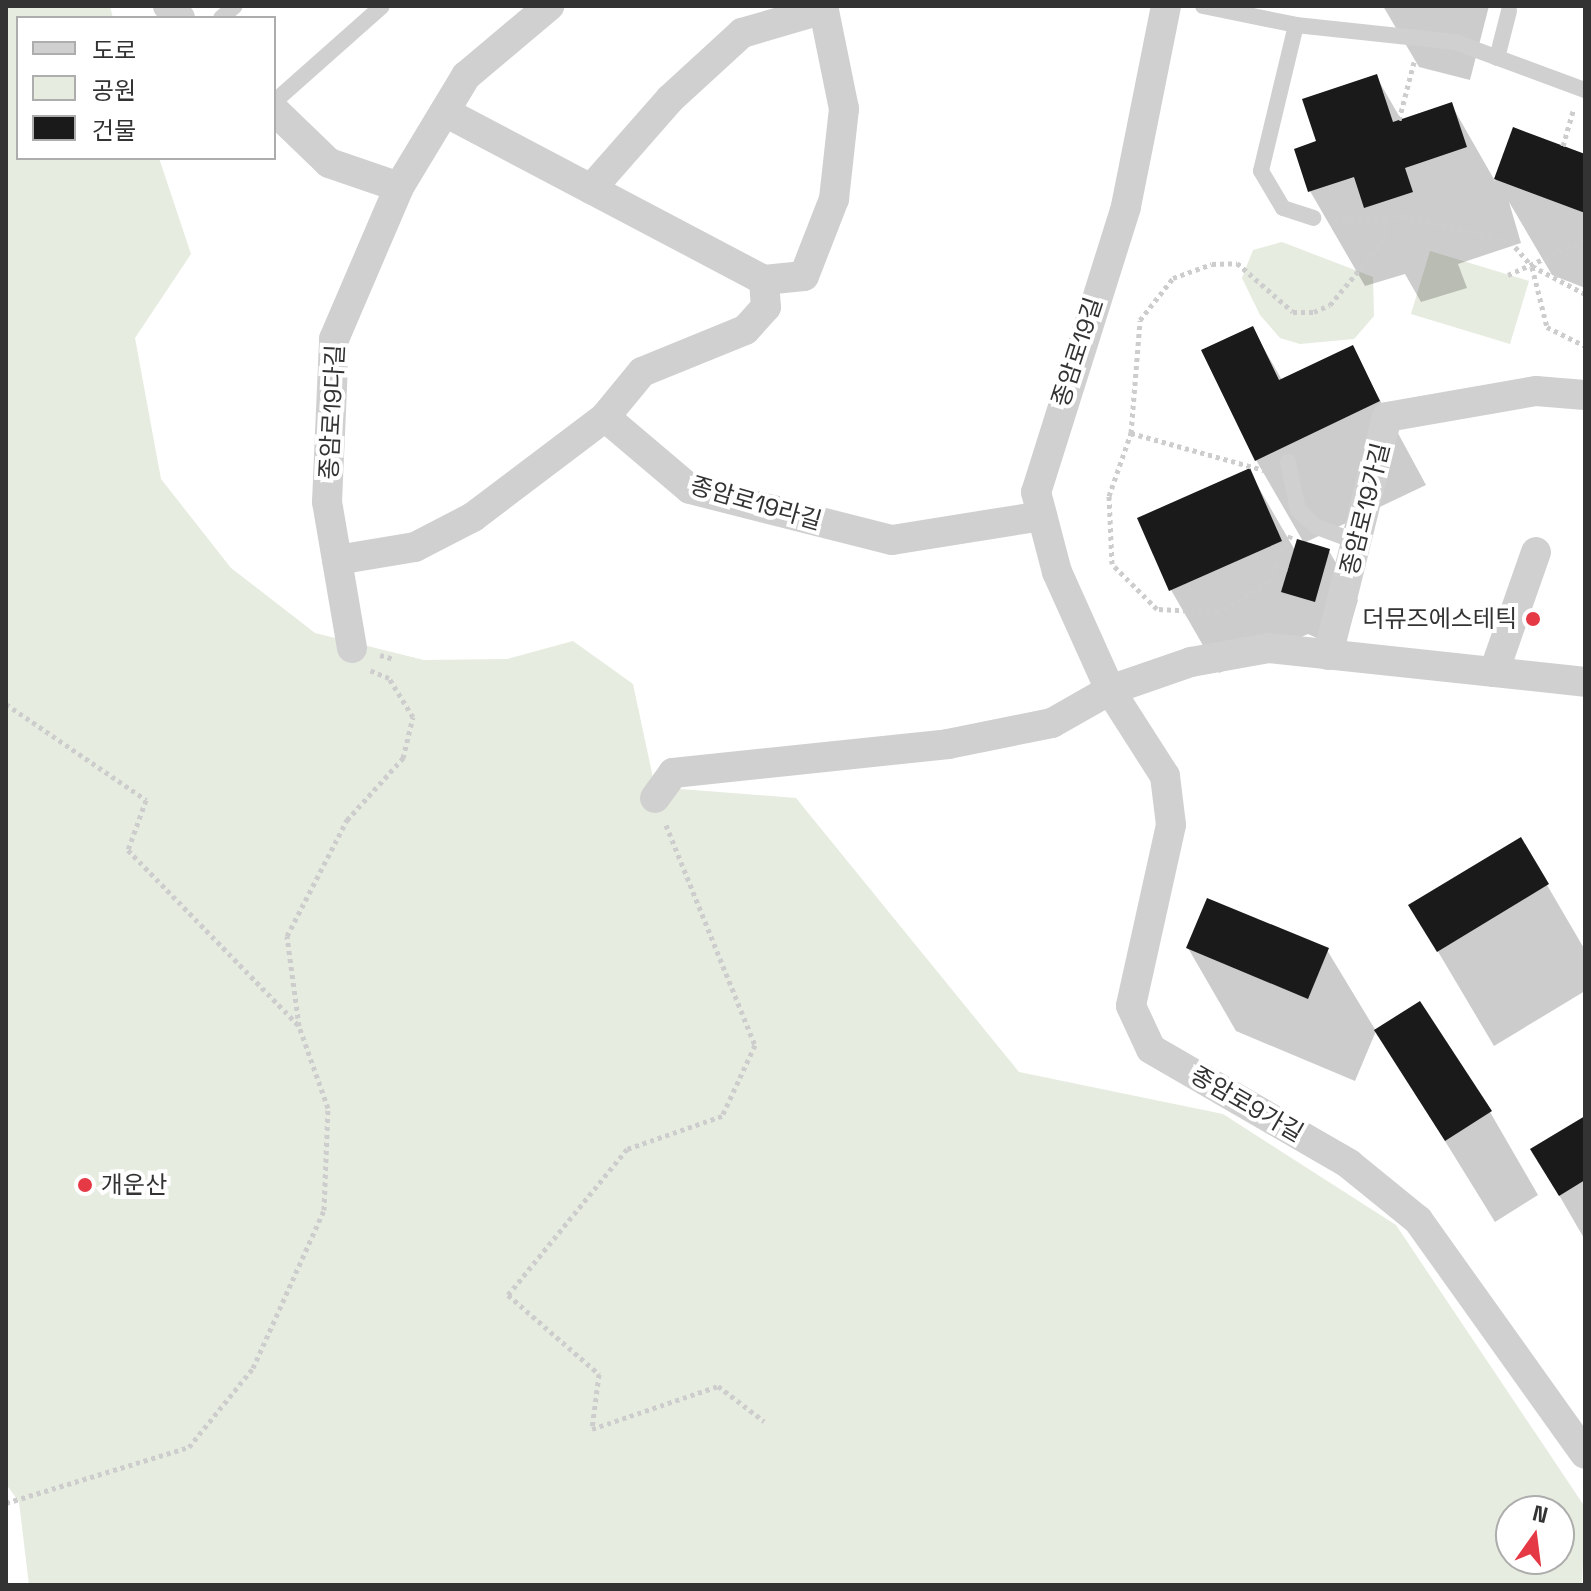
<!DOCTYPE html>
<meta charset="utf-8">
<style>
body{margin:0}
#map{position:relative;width:1591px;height:1591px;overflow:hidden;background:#fff;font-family:"Space Grotesk","Noto Sans KR",sans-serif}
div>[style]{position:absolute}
.green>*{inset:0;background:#e6ecdf}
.shadow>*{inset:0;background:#0003}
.building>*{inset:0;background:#1a1a1a}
.path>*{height:5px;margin-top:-2.5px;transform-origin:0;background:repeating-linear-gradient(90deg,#cdcdcd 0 4px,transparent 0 8px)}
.service>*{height:16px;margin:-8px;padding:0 8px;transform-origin:8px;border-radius:8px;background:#d0d0d0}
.minor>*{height:30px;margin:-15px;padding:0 15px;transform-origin:15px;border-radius:15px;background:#d0d0d0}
.dots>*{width:22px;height:22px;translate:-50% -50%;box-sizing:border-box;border:4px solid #fff;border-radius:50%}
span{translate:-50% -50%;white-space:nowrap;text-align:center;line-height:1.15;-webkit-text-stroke:8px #fff;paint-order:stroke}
.street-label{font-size:24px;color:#333}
.poi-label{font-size:24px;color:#333}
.right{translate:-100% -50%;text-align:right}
.left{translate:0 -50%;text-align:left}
.frame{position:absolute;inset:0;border:8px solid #333;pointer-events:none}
.legend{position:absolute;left:16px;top:16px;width:260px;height:144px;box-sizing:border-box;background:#fff;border:2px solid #adadad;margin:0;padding:10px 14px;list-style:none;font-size:24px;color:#333}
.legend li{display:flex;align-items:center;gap:16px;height:40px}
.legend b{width:40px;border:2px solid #adadad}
.north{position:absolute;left:1495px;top:1495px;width:80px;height:80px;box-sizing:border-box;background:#fff;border:2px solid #adadad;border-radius:50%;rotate:14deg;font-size:22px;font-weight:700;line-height:32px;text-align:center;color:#333}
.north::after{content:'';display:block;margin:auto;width:28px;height:36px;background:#e63946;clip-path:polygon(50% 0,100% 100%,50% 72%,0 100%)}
</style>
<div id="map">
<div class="green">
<i style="clip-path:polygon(evenodd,6px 6px,110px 6px,113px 18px,18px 18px,18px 158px,159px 158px,191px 254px,135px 338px,161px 479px,231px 568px,315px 633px,424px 660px,507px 659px,573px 641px,633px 684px,655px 787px,796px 798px,1019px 1072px,1223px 1114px,1396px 1225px,1585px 1507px,1582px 1585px,29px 1585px,19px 1502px,6px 1484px,6px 6px,1511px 1511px,1559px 1511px,1559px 1559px,1511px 1559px,1511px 1511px)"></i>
<i style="clip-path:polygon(1282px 242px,1373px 277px,1374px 316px,1354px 339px,1300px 344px,1280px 338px,1260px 315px,1242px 278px,1253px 250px)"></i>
<i style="clip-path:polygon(1430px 251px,1529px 281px,1510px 344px,1411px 314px)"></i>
</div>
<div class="shadow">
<i style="clip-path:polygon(1383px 6px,1489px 6px,1470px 80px,1419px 67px)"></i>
<i style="clip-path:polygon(1376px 76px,1402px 121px,1451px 104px,1495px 181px,1514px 130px,1585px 156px,1585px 288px,1552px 275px,1509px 202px,1521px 243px,1458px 264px,1467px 288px,1421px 302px,1405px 274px,1365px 286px,1310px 191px,1319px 143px)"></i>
<i style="clip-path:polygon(1252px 328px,1282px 380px,1352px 348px,1426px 485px,1304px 543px,1256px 460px)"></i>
<i style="clip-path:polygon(1249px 471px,1296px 552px,1329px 551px,1358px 600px,1343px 650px,1308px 634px,1219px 673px,1171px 590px)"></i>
<i style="clip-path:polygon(1547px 885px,1585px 950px,1585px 991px,1494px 1046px,1411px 906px)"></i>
<i style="clip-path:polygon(1188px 948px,1327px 950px,1376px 1031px,1355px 1081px,1236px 1031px)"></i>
<i style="clip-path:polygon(1377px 1031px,1490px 1112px,1538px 1195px,1495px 1222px)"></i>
<i style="clip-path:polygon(1585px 1119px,1585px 1240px,1533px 1150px)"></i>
</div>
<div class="building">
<i style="clip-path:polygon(1377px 74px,1393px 122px,1452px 102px,1467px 147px,1405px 168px,1413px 192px,1364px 208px,1354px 177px,1308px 192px,1294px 149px,1316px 141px,1302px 99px)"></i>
<i style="clip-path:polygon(1513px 127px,1585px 154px,1585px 213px,1494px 179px)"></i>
<i style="clip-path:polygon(1253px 326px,1279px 380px,1353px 345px,1380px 401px,1255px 461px,1201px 350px)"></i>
<i style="clip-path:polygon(1250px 468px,1282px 541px,1169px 591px,1137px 518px)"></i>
<i style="clip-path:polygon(1297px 539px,1330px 549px,1315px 602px,1281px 592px)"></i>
<i style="clip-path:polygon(1521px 837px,1549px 884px,1437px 952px,1408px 905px)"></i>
<i style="clip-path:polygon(1207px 898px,1329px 948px,1308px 999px,1186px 948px)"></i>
<i style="clip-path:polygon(1420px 1001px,1492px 1111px,1445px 1141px,1374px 1030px)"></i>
<i style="clip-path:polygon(1585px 1116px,1585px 1180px,1559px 1196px,1530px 1149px)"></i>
</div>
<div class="path">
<i style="left:1399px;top:120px;width:64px;rotate:-75.5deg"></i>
<i style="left:1563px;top:146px;width:37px;rotate:-74deg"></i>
<i style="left:1335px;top:221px;width:68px;rotate:-4.2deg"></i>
<i style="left:1403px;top:216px;width:110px;rotate:13.2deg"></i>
<i style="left:1510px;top:241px;width:33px;rotate:49deg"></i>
<i style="left:1532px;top:266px;width:60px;rotate:27.8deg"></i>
<i style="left:1532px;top:267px;width:62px;rotate:76deg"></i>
<i style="left:1547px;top:327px;width:42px;rotate:26.6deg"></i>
<i style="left:1508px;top:275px;width:85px;rotate:-24.4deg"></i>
<i style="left:1131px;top:433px;width:141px;rotate:15.6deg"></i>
<i style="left:1291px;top:535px;width:52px;rotate:116.1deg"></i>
<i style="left:1268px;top:582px;width:57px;rotate:148.5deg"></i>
<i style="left:1219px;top:612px;width:62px;rotate:-177.2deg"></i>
<i style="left:1157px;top:609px;width:64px;rotate:-135deg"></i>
<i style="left:1112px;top:564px;width:68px;rotate:-92.5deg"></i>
<i style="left:1109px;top:496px;width:67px;rotate:-70.8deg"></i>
<i style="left:1131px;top:433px;width:113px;rotate:-85.4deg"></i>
<i style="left:1140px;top:320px;width:53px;rotate:-51.8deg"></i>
<i style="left:1173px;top:278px;width:41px;rotate:-19.7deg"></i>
<i style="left:1212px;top:264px;width:25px;rotate:-2deg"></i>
<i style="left:1237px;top:263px;width:74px;rotate:41.2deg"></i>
<i style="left:1293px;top:312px;width:21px"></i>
<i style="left:1314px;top:312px;width:17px;rotate:-24deg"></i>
<i style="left:1330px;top:305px;width:85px;rotate:-50.3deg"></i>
<i style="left:1384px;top:240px;width:20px;rotate:-84deg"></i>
<i style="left:1280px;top:567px;width:8px;rotate:14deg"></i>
<i style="left:380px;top:655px;width:15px;rotate:16deg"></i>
<i style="left:6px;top:704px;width:170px;rotate:34.4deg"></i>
<i style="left:146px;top:800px;width:53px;rotate:109.8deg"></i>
<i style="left:128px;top:850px;width:244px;rotate:45.8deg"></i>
<i style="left:666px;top:825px;width:237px;rotate:68deg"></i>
<i style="left:755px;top:1045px;width:78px;rotate:114.9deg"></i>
<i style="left:722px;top:1116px;width:101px;rotate:160.8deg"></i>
<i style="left:627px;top:1149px;width:188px;rotate:129.2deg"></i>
<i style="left:508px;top:1295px;width:121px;rotate:41deg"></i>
<i style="left:599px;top:1374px;width:55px;rotate:97.3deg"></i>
<i style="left:592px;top:1429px;width:133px;rotate:-18.8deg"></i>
<i style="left:718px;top:1386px;width:58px;rotate:37.3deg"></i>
<i style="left:6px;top:1503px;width:191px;rotate:-17deg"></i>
<i style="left:189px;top:1447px;width:102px;rotate:-51deg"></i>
<i style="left:253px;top:1368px;width:173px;rotate:-65.8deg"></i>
<i style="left:324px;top:1210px;width:102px;rotate:-87.8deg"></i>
<i style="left:328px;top:1108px;width:87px;rotate:-109.5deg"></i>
<i style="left:299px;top:1026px;width:91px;rotate:-97.6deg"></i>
<i style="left:287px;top:936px;width:131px;rotate:-62.7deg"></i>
<i style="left:347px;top:820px;width:84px;rotate:-47.9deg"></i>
<i style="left:403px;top:758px;width:42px;rotate:-76.3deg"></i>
<i style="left:413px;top:717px;width:46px;rotate:-121.6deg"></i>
<i style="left:389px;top:678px;width:22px;rotate:-158deg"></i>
<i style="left:6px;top:1584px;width:1px;rotate:90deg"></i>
</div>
<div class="service">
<i style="left:1203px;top:6px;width:95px;rotate:11.5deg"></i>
<i style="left:1296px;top:25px;width:160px;rotate:6.1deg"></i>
<i style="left:1455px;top:42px;width:139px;rotate:20.3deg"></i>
<i style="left:221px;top:18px;width:18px;rotate:-41deg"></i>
<i style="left:1296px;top:25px;width:150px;rotate:103.5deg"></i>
<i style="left:1261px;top:171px;width:43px;rotate:59.3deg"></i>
<i style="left:1283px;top:208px;width:32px;rotate:18deg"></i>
<i style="left:1497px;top:58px;width:49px;rotate:-75.7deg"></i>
<i style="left:274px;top:102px;width:144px;rotate:-41.6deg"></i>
<i style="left:1288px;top:462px;width:49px;rotate:78.2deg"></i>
<i style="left:1298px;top:510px;width:25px;rotate:42deg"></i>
<i style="left:1317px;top:527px;width:43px;rotate:20.6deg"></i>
</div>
<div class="minor">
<i style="left:168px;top:6px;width:17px;rotate:45deg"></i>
<i style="left:1166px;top:6px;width:205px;rotate:101.3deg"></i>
<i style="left:1126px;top:207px;width:299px;rotate:107.5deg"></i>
<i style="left:1036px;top:492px;width:83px;rotate:75.3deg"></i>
<i style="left:1057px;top:572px;width:129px;rotate:65.8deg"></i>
<i style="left:1110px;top:690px;width:102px;rotate:57.4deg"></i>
<i style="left:1165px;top:776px;width:49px;rotate:83deg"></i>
<i style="left:1171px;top:825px;width:185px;rotate:102.5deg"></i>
<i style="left:1131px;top:1006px;width:47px;rotate:65.1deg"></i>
<i style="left:1151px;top:1049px;width:229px;rotate:30.1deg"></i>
<i style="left:1349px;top:1164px;width:89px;rotate:39.1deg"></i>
<i style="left:1418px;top:1220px;width:287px;rotate:54.5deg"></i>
<i style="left:274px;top:110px;width:76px;rotate:43.9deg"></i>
<i style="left:329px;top:163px;width:74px;rotate:18.9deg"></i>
<i style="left:445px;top:112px;width:361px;rotate:27.8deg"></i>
<i style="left:591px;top:189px;width:120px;rotate:-48.7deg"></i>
<i style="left:670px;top:99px;width:98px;rotate:-42.5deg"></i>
<i style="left:742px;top:33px;width:85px;rotate:-16.3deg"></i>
<i style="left:764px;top:280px;width:27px;rotate:86deg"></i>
<i style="left:766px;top:307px;width:31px;rotate:132deg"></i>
<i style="left:745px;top:330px;width:111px;rotate:157.8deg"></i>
<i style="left:642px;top:372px;width:58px;rotate:129.4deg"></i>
<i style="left:605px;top:417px;width:111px;rotate:40.3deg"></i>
<i style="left:690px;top:489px;width:208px;rotate:14.2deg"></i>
<i style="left:892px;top:540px;width:152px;rotate:-9.1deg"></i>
<i style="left:764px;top:280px;width:40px;rotate:-5.7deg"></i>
<i style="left:804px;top:276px;width:83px;rotate:-68.7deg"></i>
<i style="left:834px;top:199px;width:91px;rotate:-83.7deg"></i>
<i style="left:844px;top:109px;width:105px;rotate:-101.5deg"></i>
<i style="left:337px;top:560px;width:79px;rotate:-9.5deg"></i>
<i style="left:415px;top:547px;width:65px;rotate:-27.3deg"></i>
<i style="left:473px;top:517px;width:166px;rotate:-37.1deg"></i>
<i style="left:352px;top:648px;width:148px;rotate:-99.7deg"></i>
<i style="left:327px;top:502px;width:163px;rotate:-87.5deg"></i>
<i style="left:334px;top:339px;width:165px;rotate:-66.8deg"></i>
<i style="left:399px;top:187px;width:130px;rotate:-58.9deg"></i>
<i style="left:466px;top:76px;width:109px;rotate:-40.1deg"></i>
<i style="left:1328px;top:655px;width:245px;rotate:-76.1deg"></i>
<i style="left:1387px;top:417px;width:151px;rotate:-9.9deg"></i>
<i style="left:1536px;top:391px;width:49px;rotate:4.7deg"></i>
<i style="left:1494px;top:672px;width:127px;rotate:-70.7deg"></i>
<i style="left:655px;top:798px;width:31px;rotate:-54deg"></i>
<i style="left:673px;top:773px;width:277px;rotate:-6deg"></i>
<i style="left:948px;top:744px;width:106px;rotate:-11.4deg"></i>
<i style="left:1052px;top:723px;width:67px;rotate:-29.6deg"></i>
<i style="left:1110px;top:690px;width:86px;rotate:-19.1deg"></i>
<i style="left:1191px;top:662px;width:79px;rotate:-10.2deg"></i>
<i style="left:1269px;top:648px;width:318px;rotate:6.1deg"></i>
</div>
<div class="dots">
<i style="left:1533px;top:619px;background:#e63946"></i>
<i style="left:85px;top:1185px;background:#e63946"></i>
</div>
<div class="street-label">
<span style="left:1077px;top:352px;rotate:-72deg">종암로19길</span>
<span style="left:332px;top:412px;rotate:-87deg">종암로19다길</span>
<span style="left:756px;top:503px;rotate:16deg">종암로19라길</span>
<span style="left:1365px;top:509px;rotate:-76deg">종암로19가길</span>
<span style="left:1247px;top:1104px;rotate:30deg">종암로9가길</span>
</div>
<div class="poi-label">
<span class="right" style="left:1517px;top:619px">더뮤즈에스테틱</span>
<span class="left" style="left:101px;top:1185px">개운산</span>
</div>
<div class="frame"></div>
<ul class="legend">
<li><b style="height:10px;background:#d0d0d0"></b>도로</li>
<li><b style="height:22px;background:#e6ecdf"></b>공원</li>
<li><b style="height:22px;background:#1a1a1a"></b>건물</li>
</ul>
<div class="north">N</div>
</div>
